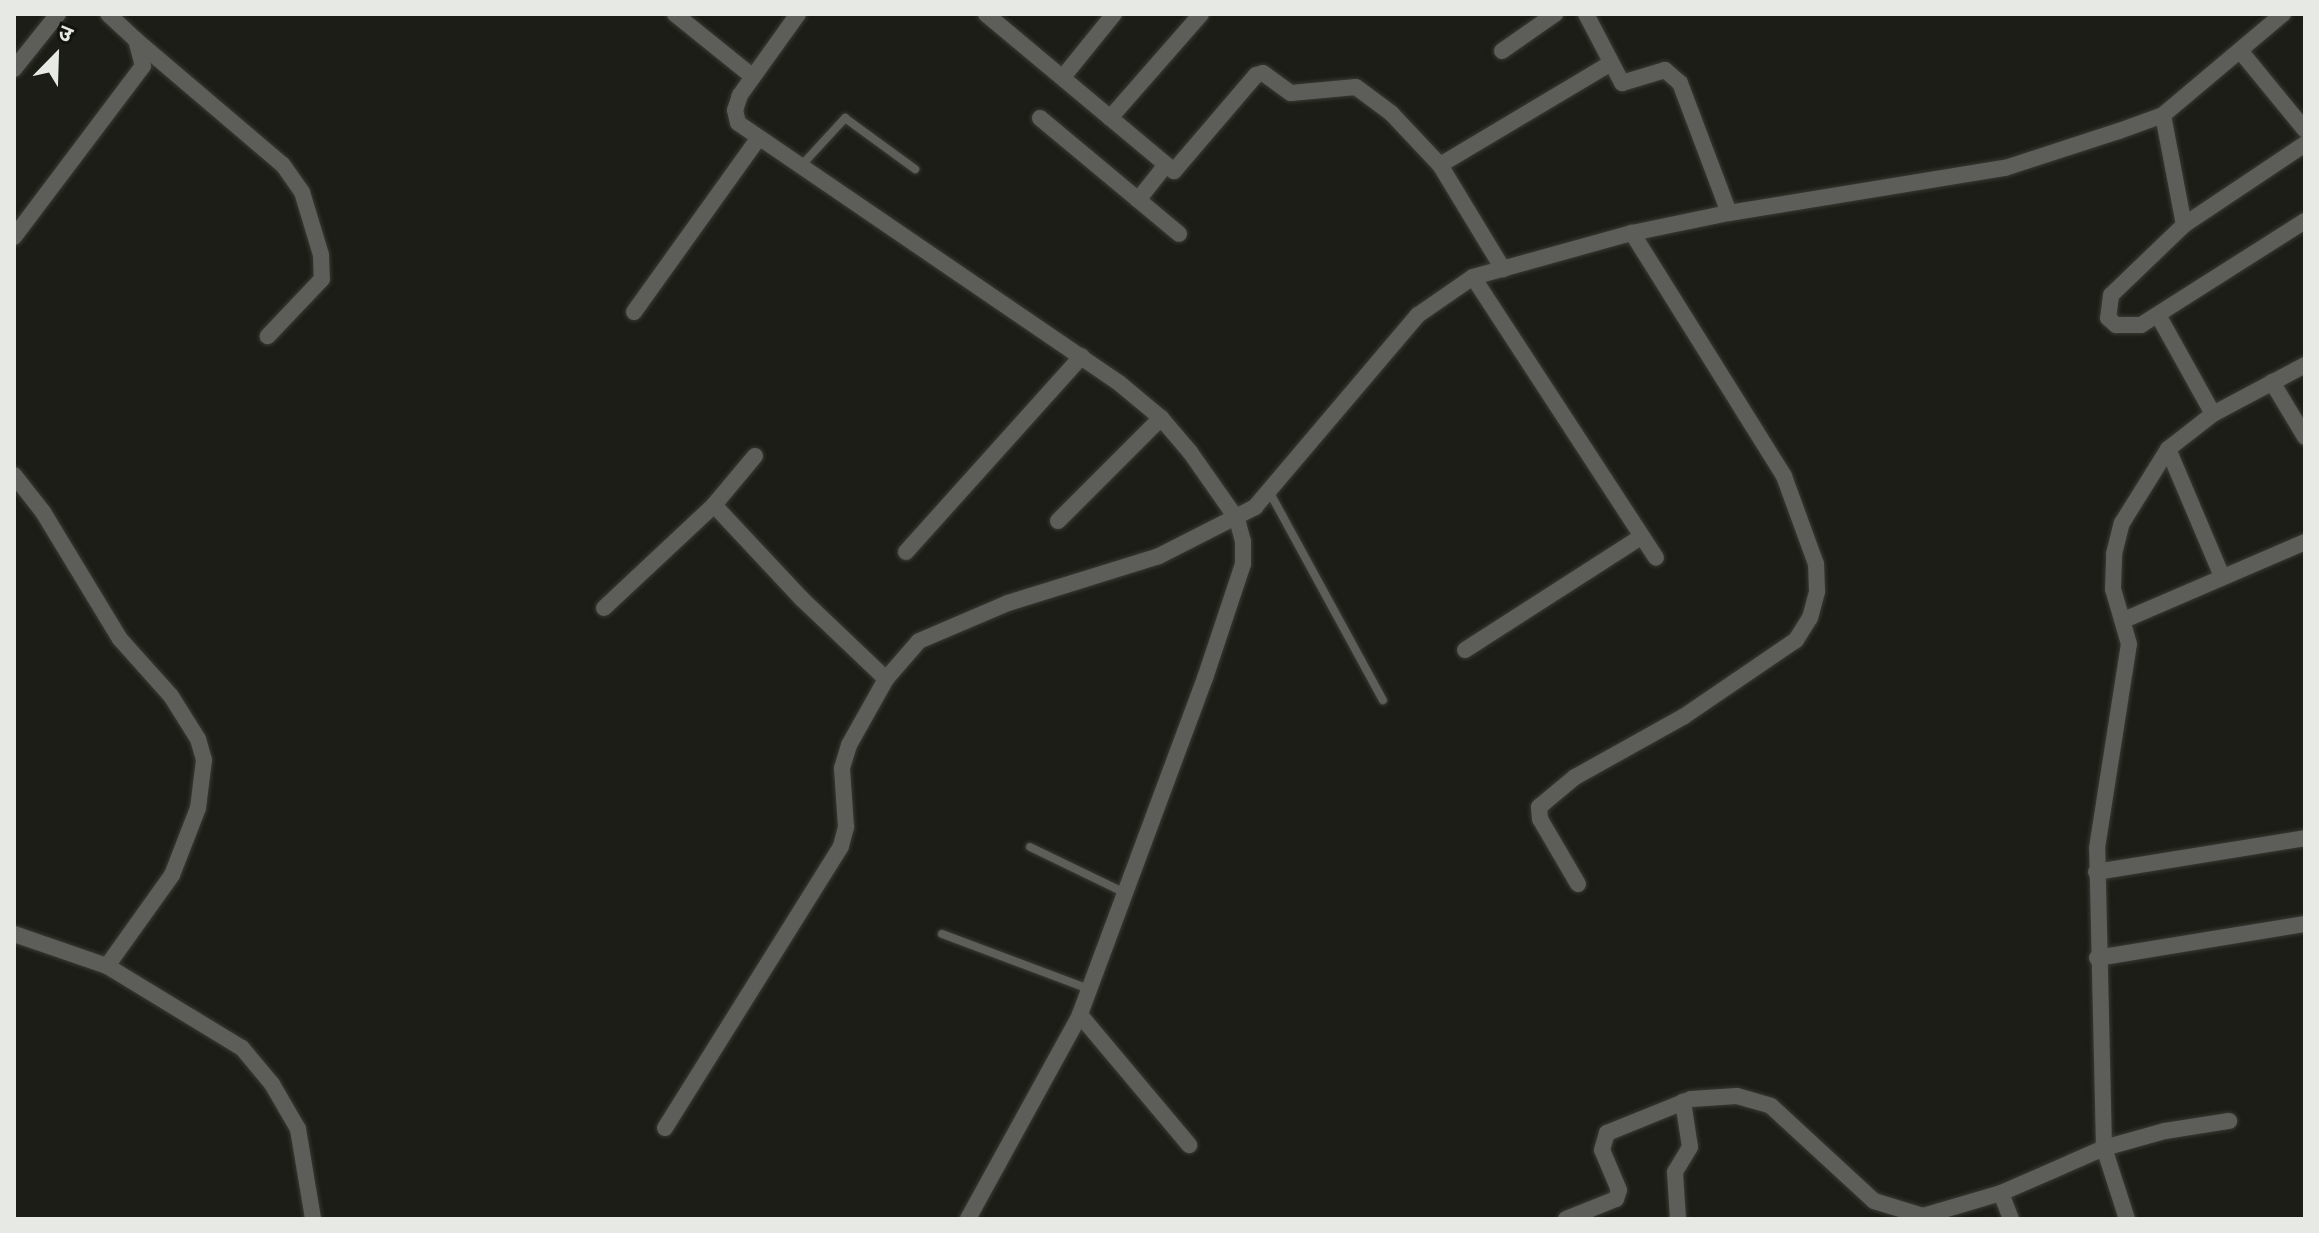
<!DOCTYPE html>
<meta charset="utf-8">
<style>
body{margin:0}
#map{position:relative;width:2319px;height:1233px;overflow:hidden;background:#1b1d16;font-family:"Libre Baskerville","Noto Sans Devanagari",serif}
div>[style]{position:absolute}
.roads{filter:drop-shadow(0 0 2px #383a33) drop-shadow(0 0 2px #383a33)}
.lane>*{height:8px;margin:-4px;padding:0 4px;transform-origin:4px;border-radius:4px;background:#5d5e5a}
.street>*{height:16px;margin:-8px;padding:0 8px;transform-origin:8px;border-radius:8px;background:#5d5e5a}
span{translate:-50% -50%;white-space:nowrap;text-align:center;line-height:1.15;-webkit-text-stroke:6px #12140d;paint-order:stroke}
.frame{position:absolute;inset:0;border:16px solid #e7e9e4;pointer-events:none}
.north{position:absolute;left:16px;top:16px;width:80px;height:80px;-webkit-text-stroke:6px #12140d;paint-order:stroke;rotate:23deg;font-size:22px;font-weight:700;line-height:32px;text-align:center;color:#e7e9e4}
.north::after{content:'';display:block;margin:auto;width:28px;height:36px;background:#e7e9e4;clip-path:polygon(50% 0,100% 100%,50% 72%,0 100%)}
</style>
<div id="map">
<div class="roads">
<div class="lane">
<i style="left:800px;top:167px;width:67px;rotate:-47.4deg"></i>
<i style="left:845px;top:118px;width:87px;rotate:36.1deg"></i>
<i style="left:1270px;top:493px;width:236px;rotate:61.4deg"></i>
<i style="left:1030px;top:847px;width:106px;rotate:25.8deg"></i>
<i style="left:942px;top:934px;width:157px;rotate:20.5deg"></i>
</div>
<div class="street">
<i style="left:675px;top:14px;width:100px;rotate:38.9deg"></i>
<i style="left:798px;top:14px;width:100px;rotate:125.6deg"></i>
<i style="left:740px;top:95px;width:16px;rotate:108deg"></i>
<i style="left:735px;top:110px;width:13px;rotate:77deg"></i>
<i style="left:738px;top:123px;width:461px;rotate:34.3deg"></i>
<i style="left:1119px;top:383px;width:55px;rotate:39.8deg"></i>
<i style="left:1161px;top:418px;width:45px;rotate:49.5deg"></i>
<i style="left:1190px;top:452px;width:82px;rotate:55deg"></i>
<i style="left:1237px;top:519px;width:23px;rotate:75deg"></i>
<i style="left:1243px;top:541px;width:23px;rotate:90deg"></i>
<i style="left:1243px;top:564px;width:120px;rotate:108.4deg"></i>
<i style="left:1205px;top:678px;width:359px;rotate:110.4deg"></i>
<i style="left:1080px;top:1015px;width:233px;rotate:118.8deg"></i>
<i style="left:986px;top:14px;width:245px;rotate:39.9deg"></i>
<i style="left:1174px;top:171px;width:126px;rotate:-49.5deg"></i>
<i style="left:1256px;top:75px;width:7px;rotate:-16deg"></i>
<i style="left:1263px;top:73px;width:34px;rotate:36deg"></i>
<i style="left:1291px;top:93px;width:65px;rotate:-5.3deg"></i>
<i style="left:1356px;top:87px;width:44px;rotate:36.6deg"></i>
<i style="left:1391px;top:113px;width:71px;rotate:46.7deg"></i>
<i style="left:1440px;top:165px;width:122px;rotate:58.8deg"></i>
<i style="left:1586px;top:14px;width:78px;rotate:62.4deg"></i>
<i style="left:1622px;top:83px;width:45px;rotate:-16.8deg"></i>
<i style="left:1665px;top:70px;width:20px;rotate:41deg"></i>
<i style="left:1680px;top:83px;width:139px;rotate:69.3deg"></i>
<i style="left:136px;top:40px;width:193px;rotate:40.4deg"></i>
<i style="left:283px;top:165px;width:33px;rotate:55deg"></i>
<i style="left:302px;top:192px;width:66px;rotate:73.2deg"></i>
<i style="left:321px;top:255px;width:24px;rotate:88deg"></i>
<i style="left:322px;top:279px;width:79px;rotate:133.5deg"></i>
<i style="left:1502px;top:51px;width:65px;rotate:-34.9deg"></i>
<i style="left:2242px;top:53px;width:99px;rotate:50.7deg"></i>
<i style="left:14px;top:69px;width:70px;rotate:-51.3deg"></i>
<i style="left:1063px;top:77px;width:81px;rotate:-51deg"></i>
<i style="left:2163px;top:115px;width:112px;rotate:79.2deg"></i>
<i style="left:1040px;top:118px;width:181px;rotate:39.8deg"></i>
<i style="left:1110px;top:118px;width:138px;rotate:-48.8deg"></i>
<i style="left:2305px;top:144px;width:146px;rotate:146.2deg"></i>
<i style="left:2184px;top:225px;width:101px;rotate:136.2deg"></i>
<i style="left:2111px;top:295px;width:23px;rotate:97deg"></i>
<i style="left:2108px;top:318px;width:11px;rotate:41deg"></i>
<i style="left:2116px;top:325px;width:25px"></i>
<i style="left:2141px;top:325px;width:194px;rotate:-32.4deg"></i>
<i style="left:1440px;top:165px;width:199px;rotate:-30.8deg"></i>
<i style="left:1138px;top:200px;width:43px;rotate:-51.5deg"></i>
<i style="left:14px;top:237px;width:214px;rotate:-53deg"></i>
<i style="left:143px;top:66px;width:27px;rotate:-105deg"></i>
<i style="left:136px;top:40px;width:38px;rotate:-137deg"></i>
<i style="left:1473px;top:277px;width:335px;rotate:56.9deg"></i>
<i style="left:634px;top:312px;width:213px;rotate:-54.4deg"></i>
<i style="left:2158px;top:315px;width:113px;rotate:60.9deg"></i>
<i style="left:2272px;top:382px;width:64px;rotate:59deg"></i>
<i style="left:2168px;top:449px;width:138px;rotate:67deg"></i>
<i style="left:14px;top:475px;width:47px;rotate:51.9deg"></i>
<i style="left:43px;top:512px;width:149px;rotate:58.8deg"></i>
<i style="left:120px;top:639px;width:76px;rotate:48.2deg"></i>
<i style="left:171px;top:696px;width:51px;rotate:57.9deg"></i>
<i style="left:198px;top:739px;width:22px;rotate:74deg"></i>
<i style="left:204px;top:760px;width:48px;rotate:97.1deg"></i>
<i style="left:198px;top:808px;width:72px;rotate:111.2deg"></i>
<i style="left:172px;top:875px;width:112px;rotate:125.5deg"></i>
<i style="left:714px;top:505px;width:129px;rotate:46.9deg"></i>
<i style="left:802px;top:599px;width:116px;rotate:43.6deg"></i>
<i style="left:1058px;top:521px;width:146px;rotate:-45deg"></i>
<i style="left:906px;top:552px;width:263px;rotate:-48.1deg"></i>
<i style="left:604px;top:608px;width:151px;rotate:-43.1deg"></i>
<i style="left:714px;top:505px;width:64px;rotate:-50.1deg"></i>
<i style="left:2124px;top:620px;width:197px;rotate:-23.3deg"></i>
<i style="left:1465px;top:650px;width:209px;rotate:-32.7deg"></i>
<i style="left:2096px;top:872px;width:212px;rotate:-9.2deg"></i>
<i style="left:1578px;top:884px;width:75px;rotate:-120.3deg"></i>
<i style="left:1540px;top:819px;width:12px;rotate:-95deg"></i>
<i style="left:1539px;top:807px;width:47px;rotate:-39.8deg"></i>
<i style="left:1575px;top:777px;width:124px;rotate:-29.1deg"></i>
<i style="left:1683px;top:717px;width:137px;rotate:-34.3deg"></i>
<i style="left:1796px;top:640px;width:26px;rotate:-58deg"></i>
<i style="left:1810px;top:618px;width:28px;rotate:-75deg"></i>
<i style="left:1817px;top:591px;width:27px;rotate:-92deg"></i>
<i style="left:1816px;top:564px;width:94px;rotate:-110deg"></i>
<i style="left:1784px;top:476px;width:287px;rotate:-122deg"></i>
<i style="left:14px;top:934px;width:98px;rotate:19deg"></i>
<i style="left:107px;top:966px;width:158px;rotate:31.3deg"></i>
<i style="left:242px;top:1048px;width:47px;rotate:50.2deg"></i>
<i style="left:272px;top:1084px;width:52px;rotate:60deg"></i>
<i style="left:298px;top:1129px;width:91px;rotate:80.5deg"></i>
<i style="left:2097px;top:958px;width:211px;rotate:-9.3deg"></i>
<i style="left:1080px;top:1015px;width:170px;rotate:50deg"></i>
<i style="left:665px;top:1128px;width:332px;rotate:-58deg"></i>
<i style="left:841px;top:846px;width:20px;rotate:-75deg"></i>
<i style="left:846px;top:827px;width:59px;rotate:-93.9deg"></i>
<i style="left:842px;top:768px;width:24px;rotate:-73deg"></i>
<i style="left:849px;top:745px;width:76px;rotate:-60.7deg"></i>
<i style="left:886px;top:679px;width:50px;rotate:-49deg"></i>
<i style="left:919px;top:641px;width:97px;rotate:-23.1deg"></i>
<i style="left:1008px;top:603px;width:158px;rotate:-17.3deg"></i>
<i style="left:1159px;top:556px;width:108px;rotate:-27deg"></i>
<i style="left:1255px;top:507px;width:252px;rotate:-49.7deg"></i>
<i style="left:1418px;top:315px;width:67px;rotate:-34.6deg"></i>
<i style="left:1473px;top:277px;width:165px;rotate:-15.5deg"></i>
<i style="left:1632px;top:233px;width:99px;rotate:-11.7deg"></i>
<i style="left:1729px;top:213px;width:280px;rotate:-9.3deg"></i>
<i style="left:2005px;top:168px;width:120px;rotate:-18deg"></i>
<i style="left:2119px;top:131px;width:47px;rotate:-20deg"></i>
<i style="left:2163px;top:115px;width:157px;rotate:-40.1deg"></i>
<i style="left:2001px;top:1193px;width:28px;rotate:69deg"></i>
<i style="left:1566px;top:1219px;width:54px;rotate:-21.8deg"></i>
<i style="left:1616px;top:1199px;width:9px;rotate:-72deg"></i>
<i style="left:1619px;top:1190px;width:43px;rotate:-113deg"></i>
<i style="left:1602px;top:1150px;width:18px;rotate:-74deg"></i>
<i style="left:1607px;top:1133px;width:91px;rotate:-22deg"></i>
<i style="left:1691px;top:1099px;width:46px;rotate:-3.7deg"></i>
<i style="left:1737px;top:1096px;width:35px;rotate:16deg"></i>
<i style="left:1771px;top:1106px;width:140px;rotate:42.7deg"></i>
<i style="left:1874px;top:1201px;width:51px;rotate:17deg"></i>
<i style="left:1923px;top:1216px;width:81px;rotate:-16.4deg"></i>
<i style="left:2001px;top:1193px;width:112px;rotate:-23.6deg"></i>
<i style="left:2104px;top:1148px;width:300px;rotate:-91.3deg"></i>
<i style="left:2097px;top:848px;width:206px;rotate:-81.1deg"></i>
<i style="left:2129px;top:644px;width:57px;rotate:-106.2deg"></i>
<i style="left:2113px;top:589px;width:35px;rotate:-88deg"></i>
<i style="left:2114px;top:554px;width:32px;rotate:-76deg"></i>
<i style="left:2122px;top:523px;width:87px;rotate:-58.1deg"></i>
<i style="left:2168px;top:449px;width:57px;rotate:-37.9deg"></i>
<i style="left:2213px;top:414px;width:104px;rotate:-28deg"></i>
<i style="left:1678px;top:1219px;width:47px;rotate:-93.7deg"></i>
<i style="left:1675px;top:1172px;width:29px;rotate:-59deg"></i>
<i style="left:1690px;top:1147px;width:46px;rotate:-98.8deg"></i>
<i style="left:2127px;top:1219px;width:75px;rotate:-107.9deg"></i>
<i style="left:2104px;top:1148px;width:63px;rotate:-15.6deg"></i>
<i style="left:2165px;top:1131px;width:65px;rotate:-8.9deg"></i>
</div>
</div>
<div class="frame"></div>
<div class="north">उ</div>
</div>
